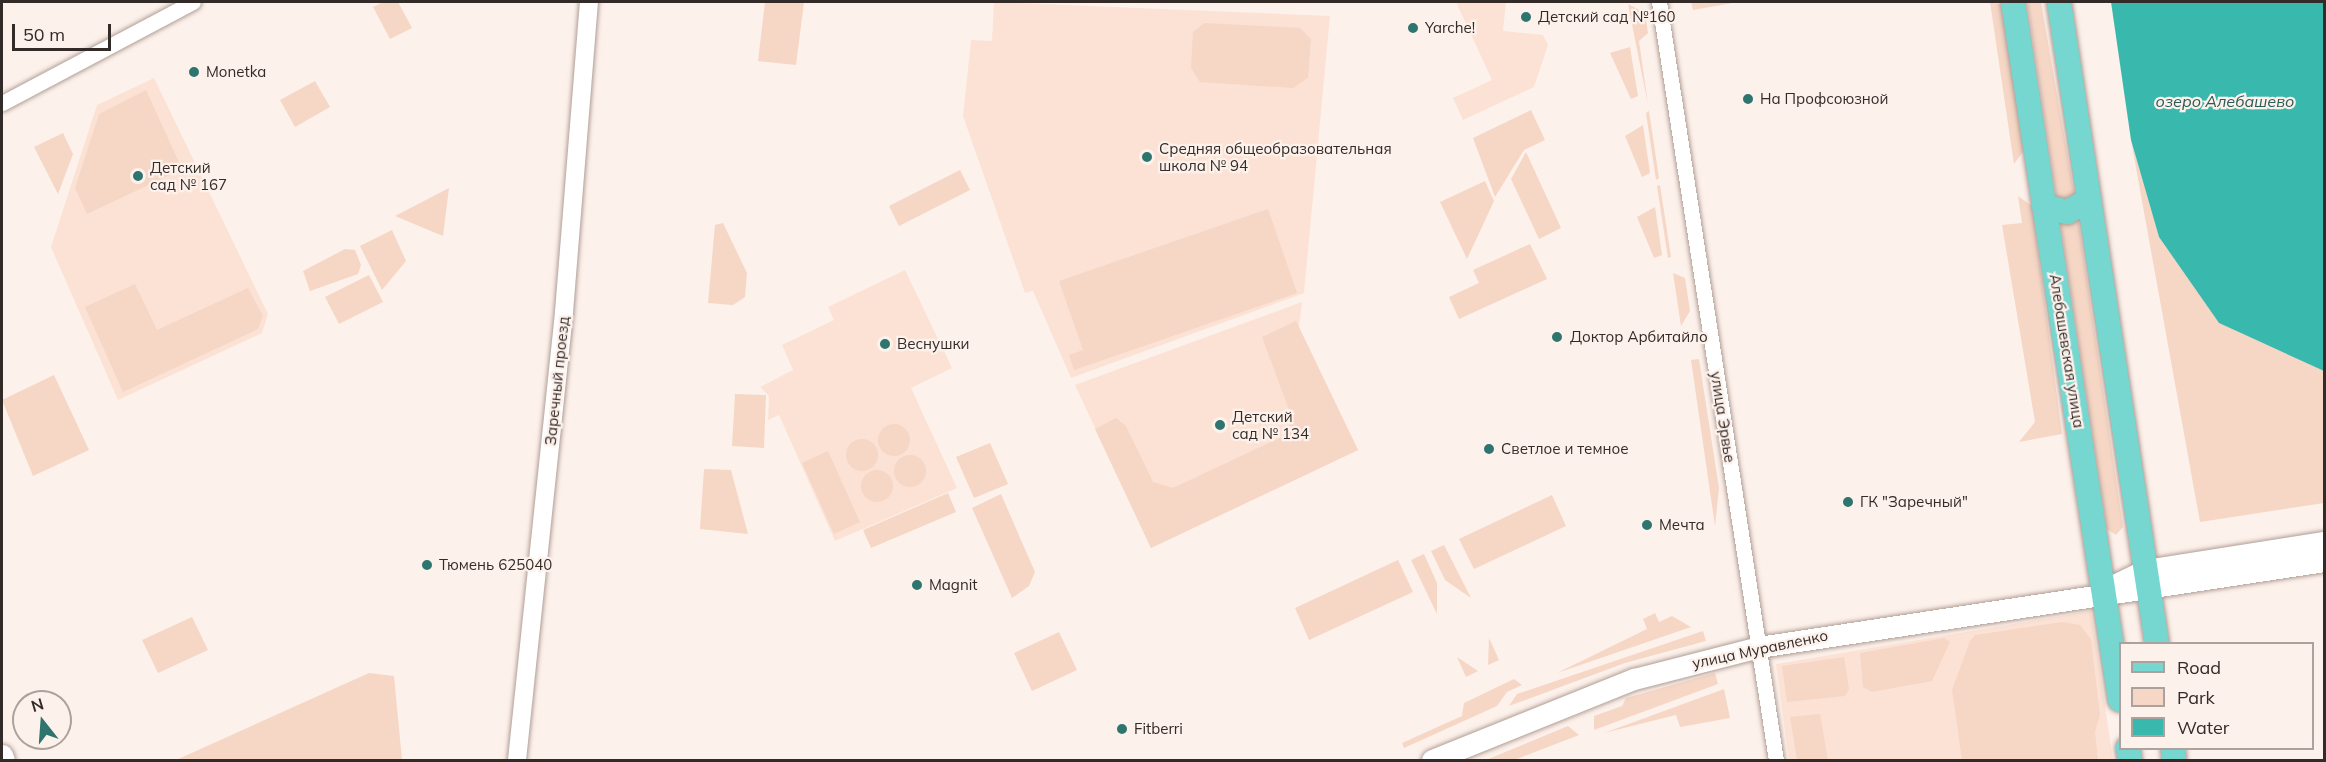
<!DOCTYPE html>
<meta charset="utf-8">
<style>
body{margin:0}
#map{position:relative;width:2326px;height:762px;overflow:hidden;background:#fdf1eb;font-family:Mulish,sans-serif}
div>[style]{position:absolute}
.built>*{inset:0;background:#fce2d4}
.green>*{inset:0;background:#f6d6c5}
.round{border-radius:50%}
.water>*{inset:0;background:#39b8ad}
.roads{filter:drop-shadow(0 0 2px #b09e95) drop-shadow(0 0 2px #b09e95)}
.minor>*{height:15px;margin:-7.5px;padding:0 7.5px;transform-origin:7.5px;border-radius:7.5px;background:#fff}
.tertiary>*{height:18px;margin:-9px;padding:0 9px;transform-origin:9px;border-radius:9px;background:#fff}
.secondary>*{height:21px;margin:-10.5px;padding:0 10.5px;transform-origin:10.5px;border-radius:10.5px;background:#fff}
.primary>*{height:24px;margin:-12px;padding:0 12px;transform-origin:12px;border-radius:12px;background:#75d7d0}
.dots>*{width:16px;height:16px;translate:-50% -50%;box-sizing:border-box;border:3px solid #fdf1eb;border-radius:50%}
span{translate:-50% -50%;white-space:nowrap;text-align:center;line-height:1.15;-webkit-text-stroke:4.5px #fdf1eb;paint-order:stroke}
.poi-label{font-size:15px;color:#332b28}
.left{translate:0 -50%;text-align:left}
.street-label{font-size:15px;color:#332b28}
.water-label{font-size:16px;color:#295c57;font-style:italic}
.frame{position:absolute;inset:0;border:3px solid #332b28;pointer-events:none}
.legend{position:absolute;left:2119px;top:642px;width:195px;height:108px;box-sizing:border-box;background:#fdf1eb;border:2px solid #aca29d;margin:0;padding:8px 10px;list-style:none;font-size:18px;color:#332b28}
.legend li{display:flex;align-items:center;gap:12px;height:30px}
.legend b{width:30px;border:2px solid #aca29d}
.north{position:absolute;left:12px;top:690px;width:60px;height:60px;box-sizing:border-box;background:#fdf1eb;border:2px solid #aca29d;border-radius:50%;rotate:343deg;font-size:16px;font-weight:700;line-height:24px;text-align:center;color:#332b28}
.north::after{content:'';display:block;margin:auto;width:21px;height:27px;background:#2d756e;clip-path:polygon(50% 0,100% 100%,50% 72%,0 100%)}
.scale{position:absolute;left:12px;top:24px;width:99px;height:27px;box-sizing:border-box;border:3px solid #332b28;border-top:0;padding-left:8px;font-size:18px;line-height:21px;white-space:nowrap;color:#332b28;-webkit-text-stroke:4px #fdf1eb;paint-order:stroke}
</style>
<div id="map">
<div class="built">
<i style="clip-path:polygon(994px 2px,1330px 16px,1304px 293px,1071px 378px,1033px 291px,1025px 293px,963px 116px,971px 40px,992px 41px)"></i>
<i style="clip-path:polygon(1456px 2px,1506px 2px,1503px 31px,1543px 35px,1548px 45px,1534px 87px,1463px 120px,1453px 98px,1492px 80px)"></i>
<i style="clip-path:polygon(154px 78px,268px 314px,262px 333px,118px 400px,51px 247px,97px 105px)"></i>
<i style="clip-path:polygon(905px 270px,952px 368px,911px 388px,957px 488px,835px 541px,779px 415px,768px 420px,769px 396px,760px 387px,793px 370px,782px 345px,834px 320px,828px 307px)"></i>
<i style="clip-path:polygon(1302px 302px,1299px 327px,1358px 450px,1151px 548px,1075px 385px)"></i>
<i style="clip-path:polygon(2091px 611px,2113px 760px,1789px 760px,1776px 664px)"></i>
</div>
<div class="green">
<i style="clip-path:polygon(383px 2px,398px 2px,412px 28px,390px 39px,373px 7px)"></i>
<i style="clip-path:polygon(765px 2px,804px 2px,796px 65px,758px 61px)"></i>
<i style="clip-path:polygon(1691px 2px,1738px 2px,1693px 10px)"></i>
<i style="clip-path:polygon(1990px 2px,2003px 5px,2025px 149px,2014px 164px)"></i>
<i style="clip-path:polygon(2027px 2px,2041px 2px,2076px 204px,2123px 527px,2116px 535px,2107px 529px)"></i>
<i style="clip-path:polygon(1628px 4px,1645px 13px,1648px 33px,1639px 41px,1648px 105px)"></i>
<i style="clip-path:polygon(1204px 23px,1300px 28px,1311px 39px,1308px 78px,1293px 88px,1200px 82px,1191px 68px,1193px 32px)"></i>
<i style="clip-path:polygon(1630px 47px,1638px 96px,1631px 99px,1610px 53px)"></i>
<i style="clip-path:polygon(315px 81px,330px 107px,295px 127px,280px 100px)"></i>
<i style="clip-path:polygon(146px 90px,182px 169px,87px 214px,75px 188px,99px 114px)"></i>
<i style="clip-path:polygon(1531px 110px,1545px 140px,1524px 150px,1495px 197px,1473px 138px)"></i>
<i style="clip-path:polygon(1649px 111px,1659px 178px,1656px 180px,1646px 113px)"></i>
<i style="clip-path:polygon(1643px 125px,1650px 173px,1642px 177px,1625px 136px)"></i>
<i style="clip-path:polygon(63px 133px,73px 154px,58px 194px,34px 147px)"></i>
<i style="clip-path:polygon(2131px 140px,2159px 237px,2219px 323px,2324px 371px,2324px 503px,2200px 522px)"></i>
<i style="clip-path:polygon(1526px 152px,1561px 228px,1539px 239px,1511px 179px)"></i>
<i style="clip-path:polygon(960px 170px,970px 190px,899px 226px,889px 206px)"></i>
<i style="clip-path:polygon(1485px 181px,1494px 201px,1467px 259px,1440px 202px)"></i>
<i style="clip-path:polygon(1660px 185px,1671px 257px,1668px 258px,1657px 186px)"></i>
<i style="clip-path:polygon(449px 188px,443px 236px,395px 216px)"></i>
<i style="clip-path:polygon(2018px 196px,2032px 206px,2062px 434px,2019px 442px,2035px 422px,2002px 225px,2022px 223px)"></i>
<i style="clip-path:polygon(1655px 207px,1662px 255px,1654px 258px,1637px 217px)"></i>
<i style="clip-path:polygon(1268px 209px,1297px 293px,1074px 370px,1069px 355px,1083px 350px,1059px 281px)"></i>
<i style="clip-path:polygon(723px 223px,747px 273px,745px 297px,733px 305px,708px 303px,715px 225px)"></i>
<i style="clip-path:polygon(392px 230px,406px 261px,382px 290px,360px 246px)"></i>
<i style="clip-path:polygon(1530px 244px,1547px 279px,1459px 319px,1449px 297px,1479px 283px,1473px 270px)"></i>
<i style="clip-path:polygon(345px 249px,355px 250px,361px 265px,358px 274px,310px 291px,303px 271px)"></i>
<i style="clip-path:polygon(1673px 273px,1685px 278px,1690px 311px,1681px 326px)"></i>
<i style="clip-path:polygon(369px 275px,383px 302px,339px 324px,325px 297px)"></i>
<i style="clip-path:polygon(135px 284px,157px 330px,248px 288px,263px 316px,258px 329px,123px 392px,85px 307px)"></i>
<i style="clip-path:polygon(1296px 321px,1358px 450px,1151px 548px,1095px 429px,1116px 418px,1126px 426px,1153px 482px,1173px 488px,1286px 435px,1291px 415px,1262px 337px)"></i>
<i style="clip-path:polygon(1699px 359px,1719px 488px,1715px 526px,1691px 360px)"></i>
<i style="clip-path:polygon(54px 375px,89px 450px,33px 476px,2px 400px)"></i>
<i style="clip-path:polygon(735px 394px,766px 395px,764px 448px,732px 446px)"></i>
<i class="round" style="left:878px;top:424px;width:32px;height:32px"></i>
<i class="round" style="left:846px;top:439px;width:32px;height:32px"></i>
<i style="clip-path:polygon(990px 443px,1008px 484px,974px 498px,956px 457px)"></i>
<i style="clip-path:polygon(828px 451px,860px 522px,834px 534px,802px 463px)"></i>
<i class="round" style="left:894px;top:455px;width:32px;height:32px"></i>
<i style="clip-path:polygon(704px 469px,731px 470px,748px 534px,700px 529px)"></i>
<i class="round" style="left:861px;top:470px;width:32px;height:32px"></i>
<i style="clip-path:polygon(948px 493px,956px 512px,871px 548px,863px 530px)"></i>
<i style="clip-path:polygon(1001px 494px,1035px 572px,1029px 586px,1012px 598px,972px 508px)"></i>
<i style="clip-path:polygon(1552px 495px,1566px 526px,1474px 569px,1459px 539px)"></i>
<i style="clip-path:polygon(1444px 545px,1471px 598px,1445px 580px,1431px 551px)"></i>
<i style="clip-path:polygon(1424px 554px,1437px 583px,1437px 614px,1411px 560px)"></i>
<i style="clip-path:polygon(1398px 560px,1413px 592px,1309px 640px,1295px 608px)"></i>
<i style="clip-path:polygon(1655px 613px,1659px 622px,1672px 616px,1691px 627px,1557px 673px,1647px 629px,1643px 619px)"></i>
<i style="clip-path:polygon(192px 617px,208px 650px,158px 673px,142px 640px)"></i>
<i style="clip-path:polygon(2062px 622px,2080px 625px,2091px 639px,2100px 715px,2095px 732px,2098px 760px,1962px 760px,1952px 690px,1970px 641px,1975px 635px)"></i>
<i style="clip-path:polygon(1703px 631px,1706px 641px,1625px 663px,1509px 706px,1517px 694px)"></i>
<i style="clip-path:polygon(1059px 632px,1077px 670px,1032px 691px,1014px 653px)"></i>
<i style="clip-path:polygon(1489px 638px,1499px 660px,1488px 665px)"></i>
<i style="clip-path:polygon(1944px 638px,1950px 642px,1932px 681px,1872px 692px,1863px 687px,1860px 653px)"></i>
<i style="clip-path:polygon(1457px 657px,1478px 671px,1466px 677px)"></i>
<i style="clip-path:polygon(1844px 657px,1849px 689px,1845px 696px,1787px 702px,1782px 666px)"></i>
<i style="clip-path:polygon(369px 673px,394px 676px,402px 760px,176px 760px)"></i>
<i style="clip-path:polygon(1715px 673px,1718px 684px,1594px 730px,1594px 716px,1622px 706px,1626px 698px)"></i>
<i style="clip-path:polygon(1514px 679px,1522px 685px,1507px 692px,1497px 706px,1404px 748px,1402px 743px,1462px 716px,1464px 703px)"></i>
<i style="clip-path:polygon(1724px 689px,1730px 718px,1680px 727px,1676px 715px,1604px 733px)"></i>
<i style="clip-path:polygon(1820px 714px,1828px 760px,1797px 760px,1790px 717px)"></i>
<i style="clip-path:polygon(1568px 726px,1579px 735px,1514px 760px,1486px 760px)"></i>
</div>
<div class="water">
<i style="clip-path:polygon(2111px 2px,2324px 2px,2324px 371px,2219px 323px,2159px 237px,2131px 140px)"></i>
</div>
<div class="roads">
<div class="minor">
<i style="left:1659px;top:2px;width:767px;rotate:81.23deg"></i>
<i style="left:2px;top:103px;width:216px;rotate:-27.9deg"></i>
</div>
<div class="tertiary">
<i style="left:517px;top:760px;width:450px;rotate:-84deg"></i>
<i style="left:564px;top:312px;width:311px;rotate:-85.4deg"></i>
</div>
<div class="secondary">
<i style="left:2106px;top:589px;width:43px;rotate:-26deg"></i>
<i style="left:2145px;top:570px;width:181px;rotate:-8.9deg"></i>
<i style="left:2px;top:755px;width:5px;rotate:68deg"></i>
<i style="left:1432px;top:760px;width:218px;rotate:-21.9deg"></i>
<i style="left:1634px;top:679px;width:129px;rotate:-14.4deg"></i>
<i style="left:1759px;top:647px;width:572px;rotate:-8.65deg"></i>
</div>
<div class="primary">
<i style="left:2013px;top:2px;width:706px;rotate:81.28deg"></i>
<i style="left:2059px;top:2px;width:649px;rotate:81.32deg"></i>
<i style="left:2044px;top:206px;width:24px;rotate:15deg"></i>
<i style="left:2067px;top:212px;width:25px;rotate:-29deg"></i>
<i style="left:2128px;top:748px;width:12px;rotate:81deg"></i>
<i style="left:2173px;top:748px;width:12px;rotate:85deg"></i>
</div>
</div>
<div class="dots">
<i style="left:1526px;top:17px;background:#2d756e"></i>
<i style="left:1413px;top:28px;background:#2d756e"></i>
<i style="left:194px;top:72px;background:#2d756e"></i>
<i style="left:1748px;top:99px;background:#2d756e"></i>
<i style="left:1147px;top:157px;background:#2d756e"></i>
<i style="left:138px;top:176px;background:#2d756e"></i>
<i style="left:1557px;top:337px;background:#2d756e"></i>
<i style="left:885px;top:344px;background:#2d756e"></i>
<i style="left:1220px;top:425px;background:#2d756e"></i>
<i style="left:1489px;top:449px;background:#2d756e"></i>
<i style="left:1848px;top:502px;background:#2d756e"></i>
<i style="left:1647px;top:525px;background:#2d756e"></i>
<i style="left:427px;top:565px;background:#2d756e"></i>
<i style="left:917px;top:585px;background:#2d756e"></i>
<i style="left:1122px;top:729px;background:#2d756e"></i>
</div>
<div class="poi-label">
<span class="left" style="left:1538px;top:17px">Детский сад №160</span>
<span class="left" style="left:1425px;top:28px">Yarche!</span>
<span class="left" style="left:206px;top:72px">Monetka</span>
<span class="left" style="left:1760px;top:99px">На Профсоюзной</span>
<span class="left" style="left:1159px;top:157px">Средняя общеобразовательная<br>школа № 94</span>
<span class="left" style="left:150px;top:176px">Детский<br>сад № 167</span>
<span class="left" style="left:1570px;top:337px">Доктор Арбитайло</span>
<span class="left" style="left:897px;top:344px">Веснушки</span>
<span class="left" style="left:1232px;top:425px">Детский<br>сад № 134</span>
<span class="left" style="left:1501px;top:449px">Светлое и темное</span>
<span class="left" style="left:1860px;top:502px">ГК "Заречный"</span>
<span class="left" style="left:1659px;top:525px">Мечта</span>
<span class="left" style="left:439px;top:565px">Тюмень 625040</span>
<span class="left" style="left:929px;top:585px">Magnit</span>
<span class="left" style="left:1134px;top:729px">Fitberri</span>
</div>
<div class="street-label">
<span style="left:2067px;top:351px;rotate:81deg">Алебашевская улица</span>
<span style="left:557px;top:381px;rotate:-84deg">Заречный проезд</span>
<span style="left:1723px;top:417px;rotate:81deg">улица Эрвье</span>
<span style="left:1760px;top:649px;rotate:-12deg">улица Муравленко</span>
</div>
<div class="water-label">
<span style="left:2225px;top:101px">озеро Алебашево</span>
</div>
<div class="frame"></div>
<ul class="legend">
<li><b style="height:8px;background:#75d7d0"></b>Road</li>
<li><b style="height:16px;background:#f6d6c5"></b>Park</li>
<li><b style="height:16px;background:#39b8ad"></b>Water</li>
</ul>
<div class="north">N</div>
<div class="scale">50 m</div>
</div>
